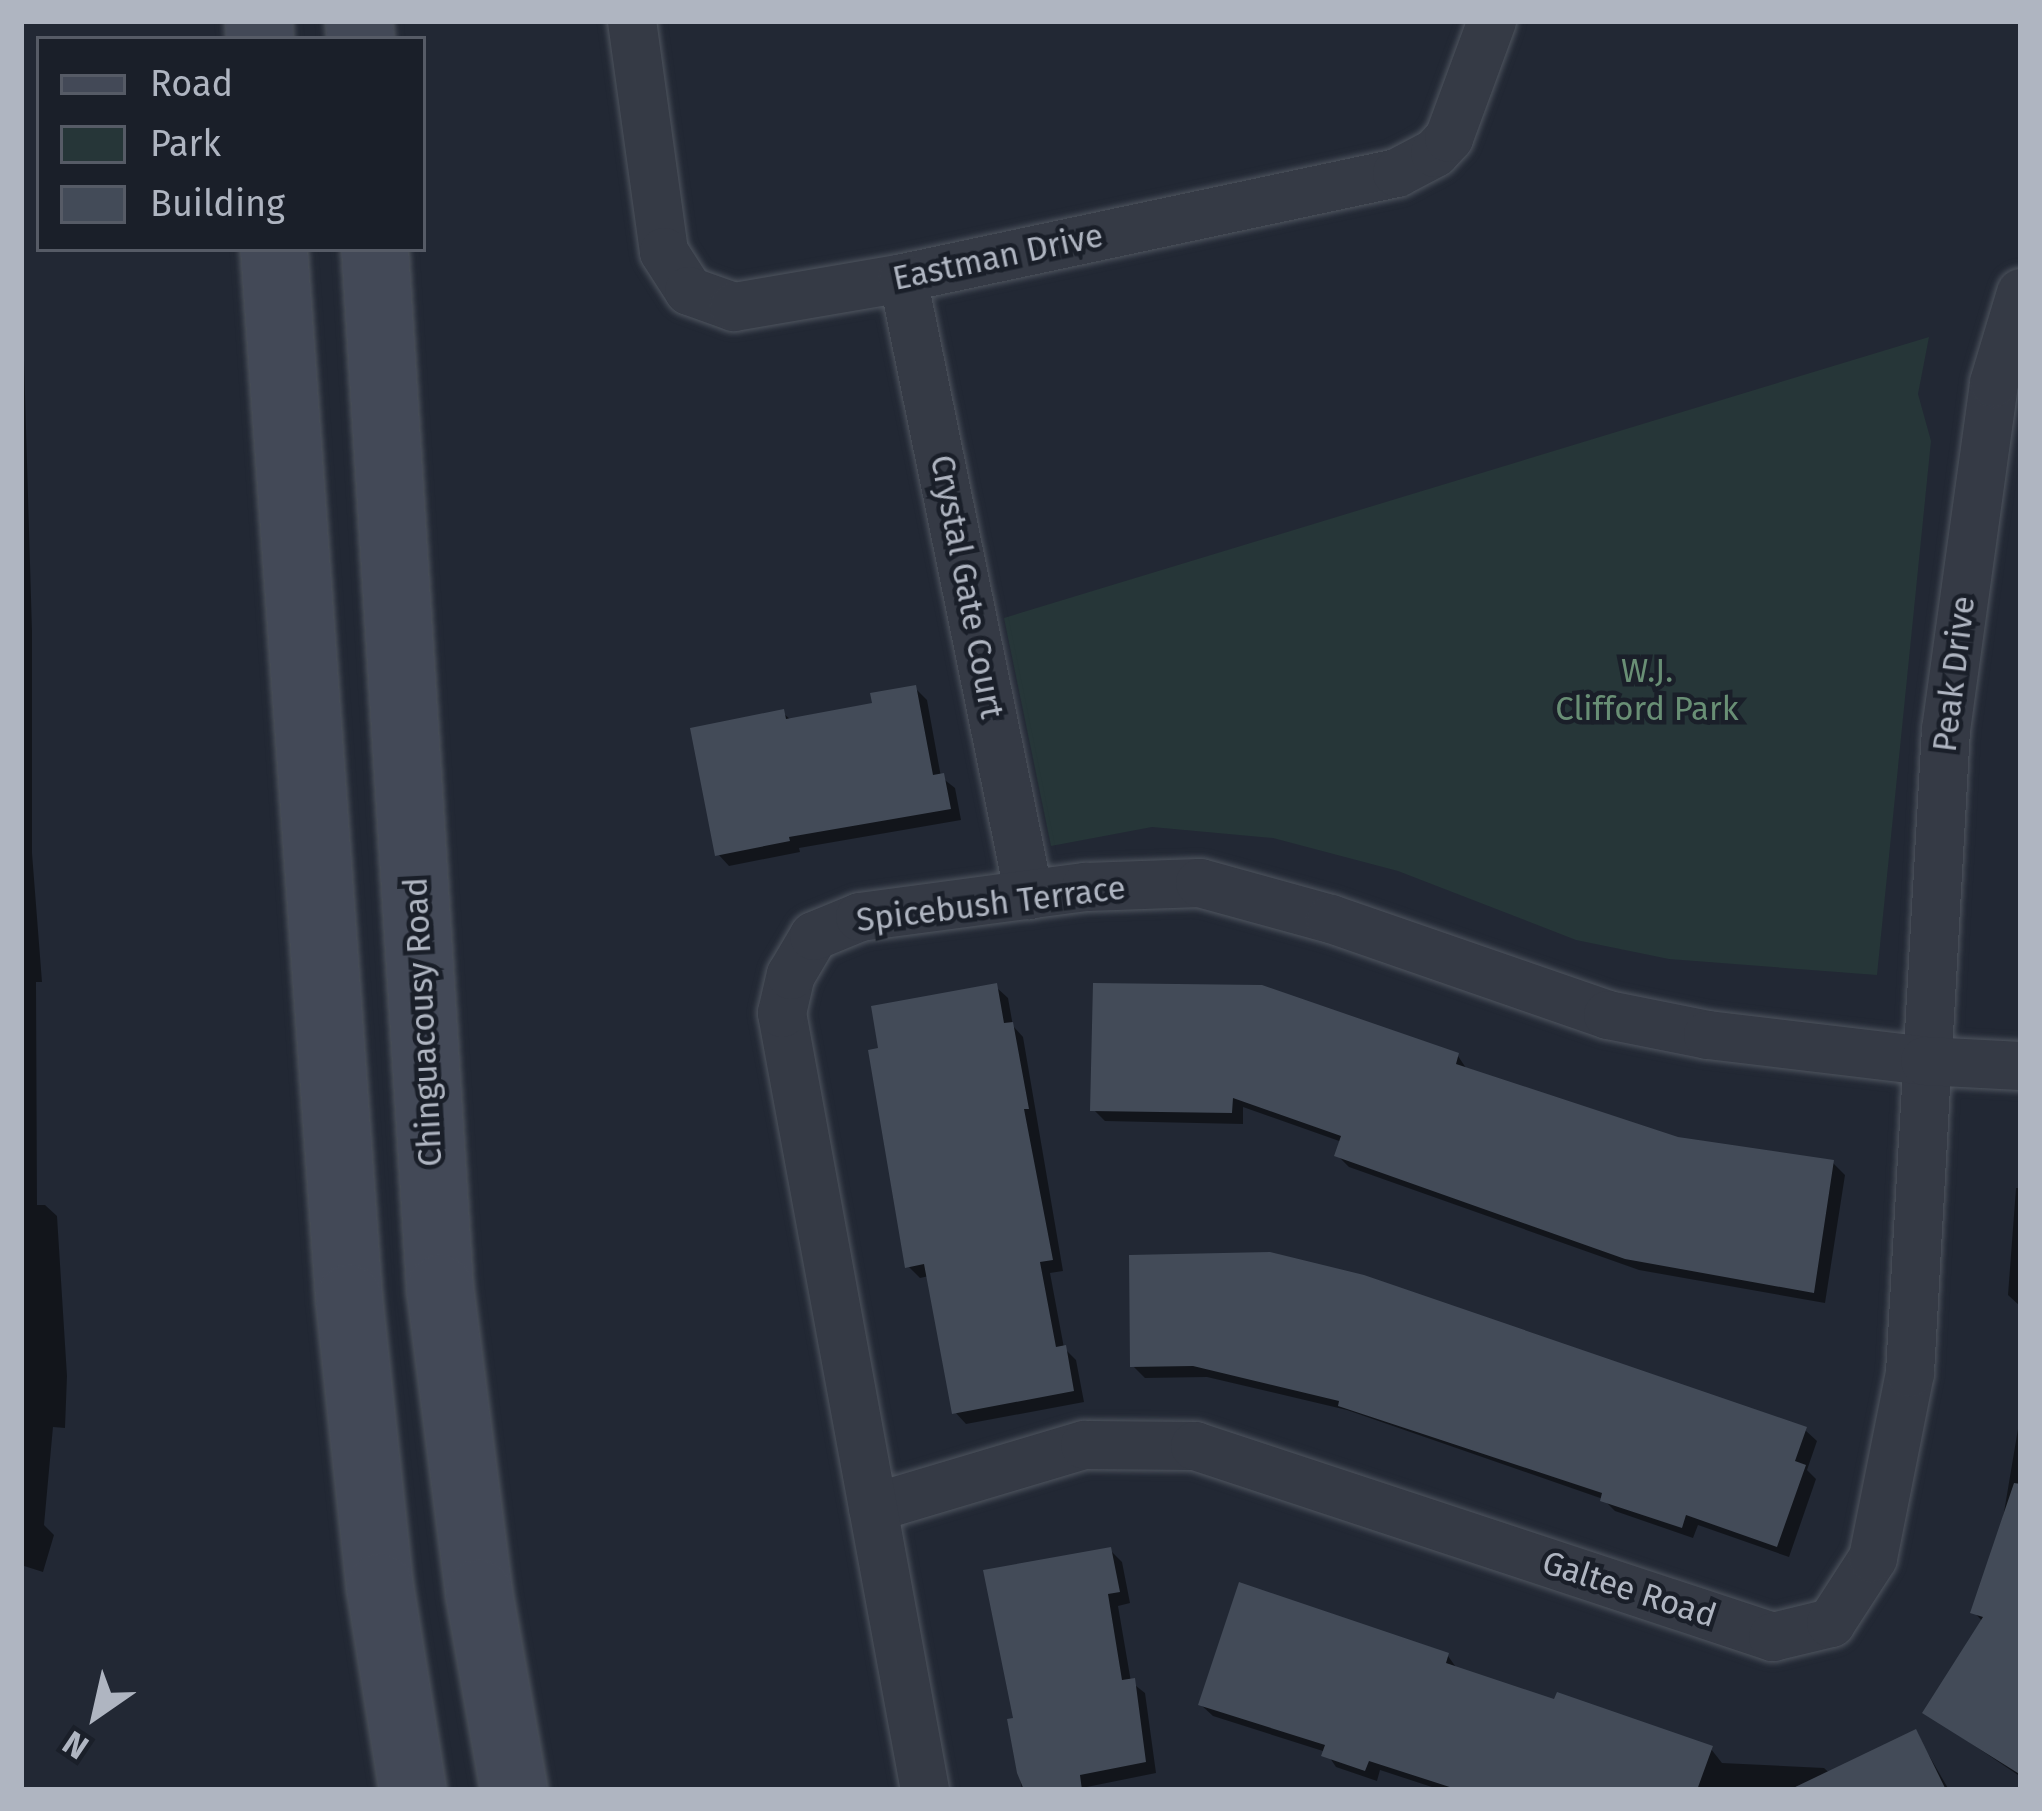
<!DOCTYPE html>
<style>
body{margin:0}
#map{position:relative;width:2042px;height:1811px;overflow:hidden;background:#222834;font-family:"Fira Sans",sans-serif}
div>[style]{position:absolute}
.green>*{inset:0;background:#263638}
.shadow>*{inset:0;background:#0007}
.building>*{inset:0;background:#434b58}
.roads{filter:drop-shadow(0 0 3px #4f555f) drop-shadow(0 0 3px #4f555f)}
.minor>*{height:48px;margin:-24px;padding:0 24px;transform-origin:24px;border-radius:24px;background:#353a45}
.secondary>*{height:66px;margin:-33px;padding:0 33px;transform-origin:33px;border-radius:33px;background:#434957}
span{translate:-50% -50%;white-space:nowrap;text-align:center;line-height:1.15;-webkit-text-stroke:9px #1a1f29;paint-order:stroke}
.street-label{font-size:33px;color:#afb5c1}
.park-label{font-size:33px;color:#698f75}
.frame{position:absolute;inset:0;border:24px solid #afb5c1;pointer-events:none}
.legend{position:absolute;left:36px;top:36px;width:390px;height:216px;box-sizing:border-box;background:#1a1f29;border:3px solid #565b66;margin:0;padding:15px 21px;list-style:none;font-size:36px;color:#afb5c1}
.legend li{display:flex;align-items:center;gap:24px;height:60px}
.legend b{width:60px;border:3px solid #565b66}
.north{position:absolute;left:36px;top:1655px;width:120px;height:120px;-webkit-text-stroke:9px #1a1f29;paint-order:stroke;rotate:214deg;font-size:33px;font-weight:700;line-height:48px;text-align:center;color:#afb5c1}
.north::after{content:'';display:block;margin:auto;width:42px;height:54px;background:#afb5c1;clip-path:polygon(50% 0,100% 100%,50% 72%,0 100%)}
</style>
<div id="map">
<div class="green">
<i style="clip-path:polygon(1929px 337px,1918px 394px,1931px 441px,1877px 975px,1669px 959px,1576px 940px,1398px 871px,1273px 838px,1152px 827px,1051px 846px,1004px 618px)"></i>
</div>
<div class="shadow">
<i style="clip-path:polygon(21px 258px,32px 631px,32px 853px,42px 982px,36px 982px,37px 1205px,45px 1205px,57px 1216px,67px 1376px,65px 1428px,53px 1427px,44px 1525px,54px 1535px,43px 1572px,21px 1565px)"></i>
<i style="clip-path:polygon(915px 688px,927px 700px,941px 777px,955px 788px,961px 820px,799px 848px,800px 852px,729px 866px,718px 854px,783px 713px,792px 721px,876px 706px)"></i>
<i style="clip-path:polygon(996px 987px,1008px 998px,1013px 1026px,1023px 1037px,1063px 1271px,1050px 1273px,1064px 1348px,1076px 1360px,1084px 1402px,966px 1424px,955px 1412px,929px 1276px,920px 1278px,908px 1266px)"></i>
<i style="clip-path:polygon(1458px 1056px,1468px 1071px,1678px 1140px,1833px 1163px,1845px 1175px,1825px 1303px,1639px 1270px,1349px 1167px,1337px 1155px,1342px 1142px,1243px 1107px,1243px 1124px,1105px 1121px,1093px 1109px)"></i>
<i style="clip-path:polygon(2016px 1188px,2021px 1188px,2021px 1307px,2008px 1295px)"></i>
<i style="clip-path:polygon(1132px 1258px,1805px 1430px,1817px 1441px,1807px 1470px,1816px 1479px,1789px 1557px,1698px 1525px,1693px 1538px,1615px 1511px,1603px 1499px,1347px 1410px,1207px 1377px,1145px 1378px,1133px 1366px)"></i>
<i style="clip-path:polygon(2021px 1411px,2021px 1777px,1926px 1713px,1983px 1622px,1974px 1612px,2000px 1536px)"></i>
<i style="clip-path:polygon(1110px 1550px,1122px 1562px,1130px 1603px,1118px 1606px,1131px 1682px,1145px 1693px,1156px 1773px,1072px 1790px,1022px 1790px,1011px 1722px)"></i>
<i style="clip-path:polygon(1448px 1656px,1458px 1670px,1711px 1749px,1722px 1763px,1824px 1768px,1836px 1779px,1836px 1790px,1441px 1790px,1380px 1770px,1377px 1781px,1336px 1767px,1326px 1752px,1213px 1716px,1201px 1705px)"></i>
<i style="clip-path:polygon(1916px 1733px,1949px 1790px,1854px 1790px)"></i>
</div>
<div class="building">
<i style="clip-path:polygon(916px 685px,933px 775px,944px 773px,951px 809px,789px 837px,790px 841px,715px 856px,690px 728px,784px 709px,786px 719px,872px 703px,870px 693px)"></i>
<i style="clip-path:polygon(997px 983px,1004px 1023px,1013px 1022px,1029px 1109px,1024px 1109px,1053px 1260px,1040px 1262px,1056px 1347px,1066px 1345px,1074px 1391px,952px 1414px,924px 1264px,905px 1268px,868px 1050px,878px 1048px,871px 1006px)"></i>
<i style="clip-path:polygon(1093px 983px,1262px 985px,1459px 1053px,1456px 1064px,1678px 1137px,1834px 1160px,1814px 1293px,1625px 1259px,1334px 1156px,1341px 1136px,1233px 1098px,1232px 1113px,1090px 1111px)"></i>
<i style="clip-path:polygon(1270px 1252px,1364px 1275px,1807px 1427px,1795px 1461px,1806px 1465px,1777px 1547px,1686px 1515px,1682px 1528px,1600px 1501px,1602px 1493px,1338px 1406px,1339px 1401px,1193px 1366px,1130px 1367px,1129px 1255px)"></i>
<i style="clip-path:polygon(2014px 1483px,2021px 1484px,2021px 1775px,1922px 1713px,1983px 1617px,1970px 1613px)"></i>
<i style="clip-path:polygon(1111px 1547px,1120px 1592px,1108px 1594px,1122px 1680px,1135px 1678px,1146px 1762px,1080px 1775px,1082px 1790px,1024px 1790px,1017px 1773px,1007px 1719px,1013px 1718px,983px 1570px)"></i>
<i style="clip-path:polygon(1239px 1582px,1449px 1653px,1446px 1663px,1554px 1699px,1557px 1692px,1713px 1746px,1697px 1790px,1459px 1790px,1369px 1761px,1365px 1771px,1321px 1756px,1325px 1745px,1198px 1705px)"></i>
<i style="clip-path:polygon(1916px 1729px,1946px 1790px,1789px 1790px)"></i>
</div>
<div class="roads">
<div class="minor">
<i style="left:632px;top:21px;width:233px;rotate:82.1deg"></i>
<i style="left:664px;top:252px;width:46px;rotate:57.3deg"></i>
<i style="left:689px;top:291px;width:48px;rotate:19.6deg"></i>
<i style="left:734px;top:307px;width:171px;rotate:-9.7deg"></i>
<i style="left:903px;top:278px;width:505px;rotate:-12deg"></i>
<i style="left:1397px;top:173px;width:43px;rotate:-27.8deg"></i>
<i style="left:1435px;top:153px;width:21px;rotate:-47deg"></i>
<i style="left:1449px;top:138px;width:125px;rotate:-69.8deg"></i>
<i style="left:903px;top:278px;width:630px;rotate:78.46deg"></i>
<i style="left:873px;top:1508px;width:221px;rotate:-16.6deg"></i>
<i style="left:1085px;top:1445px;width:110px;rotate:0.5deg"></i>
<i style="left:1195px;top:1446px;width:609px;rotate:18.29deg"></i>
<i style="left:1773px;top:1637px;width:60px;rotate:-13.6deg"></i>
<i style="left:1831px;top:1623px;width:77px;rotate:-57.1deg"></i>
<i style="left:1873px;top:1558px;width:189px;rotate:-78.7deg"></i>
<i style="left:1910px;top:1373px;width:644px;rotate:-86.8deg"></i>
<i style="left:1946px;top:730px;width:350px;rotate:-82.1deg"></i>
<i style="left:1994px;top:383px;width:94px;rotate:-73.3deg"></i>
<i style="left:925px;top:1790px;width:790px;rotate:-100.43deg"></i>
<i style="left:782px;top:1013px;width:39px;rotate:-77deg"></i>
<i style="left:791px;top:975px;width:45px;rotate:-59.5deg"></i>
<i style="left:814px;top:936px;width:50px;rotate:-22.4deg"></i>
<i style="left:860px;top:917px;width:228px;rotate:-7.6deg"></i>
<i style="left:1086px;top:887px;width:114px;rotate:-2deg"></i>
<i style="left:1200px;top:883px;width:136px;rotate:15.4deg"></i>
<i style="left:1331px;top:919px;width:293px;rotate:19.1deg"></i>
<i style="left:1608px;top:1015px;width:102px;rotate:11.3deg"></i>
<i style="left:1708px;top:1035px;width:219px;rotate:6.8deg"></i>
<i style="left:1925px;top:1061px;width:96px;rotate:3deg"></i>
</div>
<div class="secondary">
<i style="left:259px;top:21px;width:18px;rotate:87deg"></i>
<i style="left:359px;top:21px;width:18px;rotate:84deg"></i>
<i style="left:274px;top:249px;width:1052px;rotate:85.91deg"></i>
<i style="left:349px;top:1298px;width:291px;rotate:83.9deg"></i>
<i style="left:380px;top:1587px;width:206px;rotate:80.8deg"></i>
<i style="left:375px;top:249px;width:1041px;rotate:86.42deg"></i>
<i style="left:440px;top:1288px;width:307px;rotate:82.7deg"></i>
<i style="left:479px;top:1593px;width:200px;rotate:79.9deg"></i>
</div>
</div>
<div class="street-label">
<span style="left:998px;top:258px;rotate:-12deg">Eastman Drive</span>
<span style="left:966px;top:587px;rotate:79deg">Crystal Gate Court</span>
<span style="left:1955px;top:674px;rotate:-83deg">Peak Drive</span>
<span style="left:991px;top:905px;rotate:-7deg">Spicebush Terrace</span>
<span style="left:424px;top:1022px;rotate:-93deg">Chinguacousy Road</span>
<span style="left:1629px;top:1590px;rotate:18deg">Galtee Road</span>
</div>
<div class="park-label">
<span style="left:1647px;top:691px">W.J.<br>Clifford Park</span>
</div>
<div class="frame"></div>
<ul class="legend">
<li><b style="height:15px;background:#434957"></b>Road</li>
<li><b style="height:33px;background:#263638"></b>Park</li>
<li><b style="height:33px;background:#434b58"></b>Building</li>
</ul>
<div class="north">N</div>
</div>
